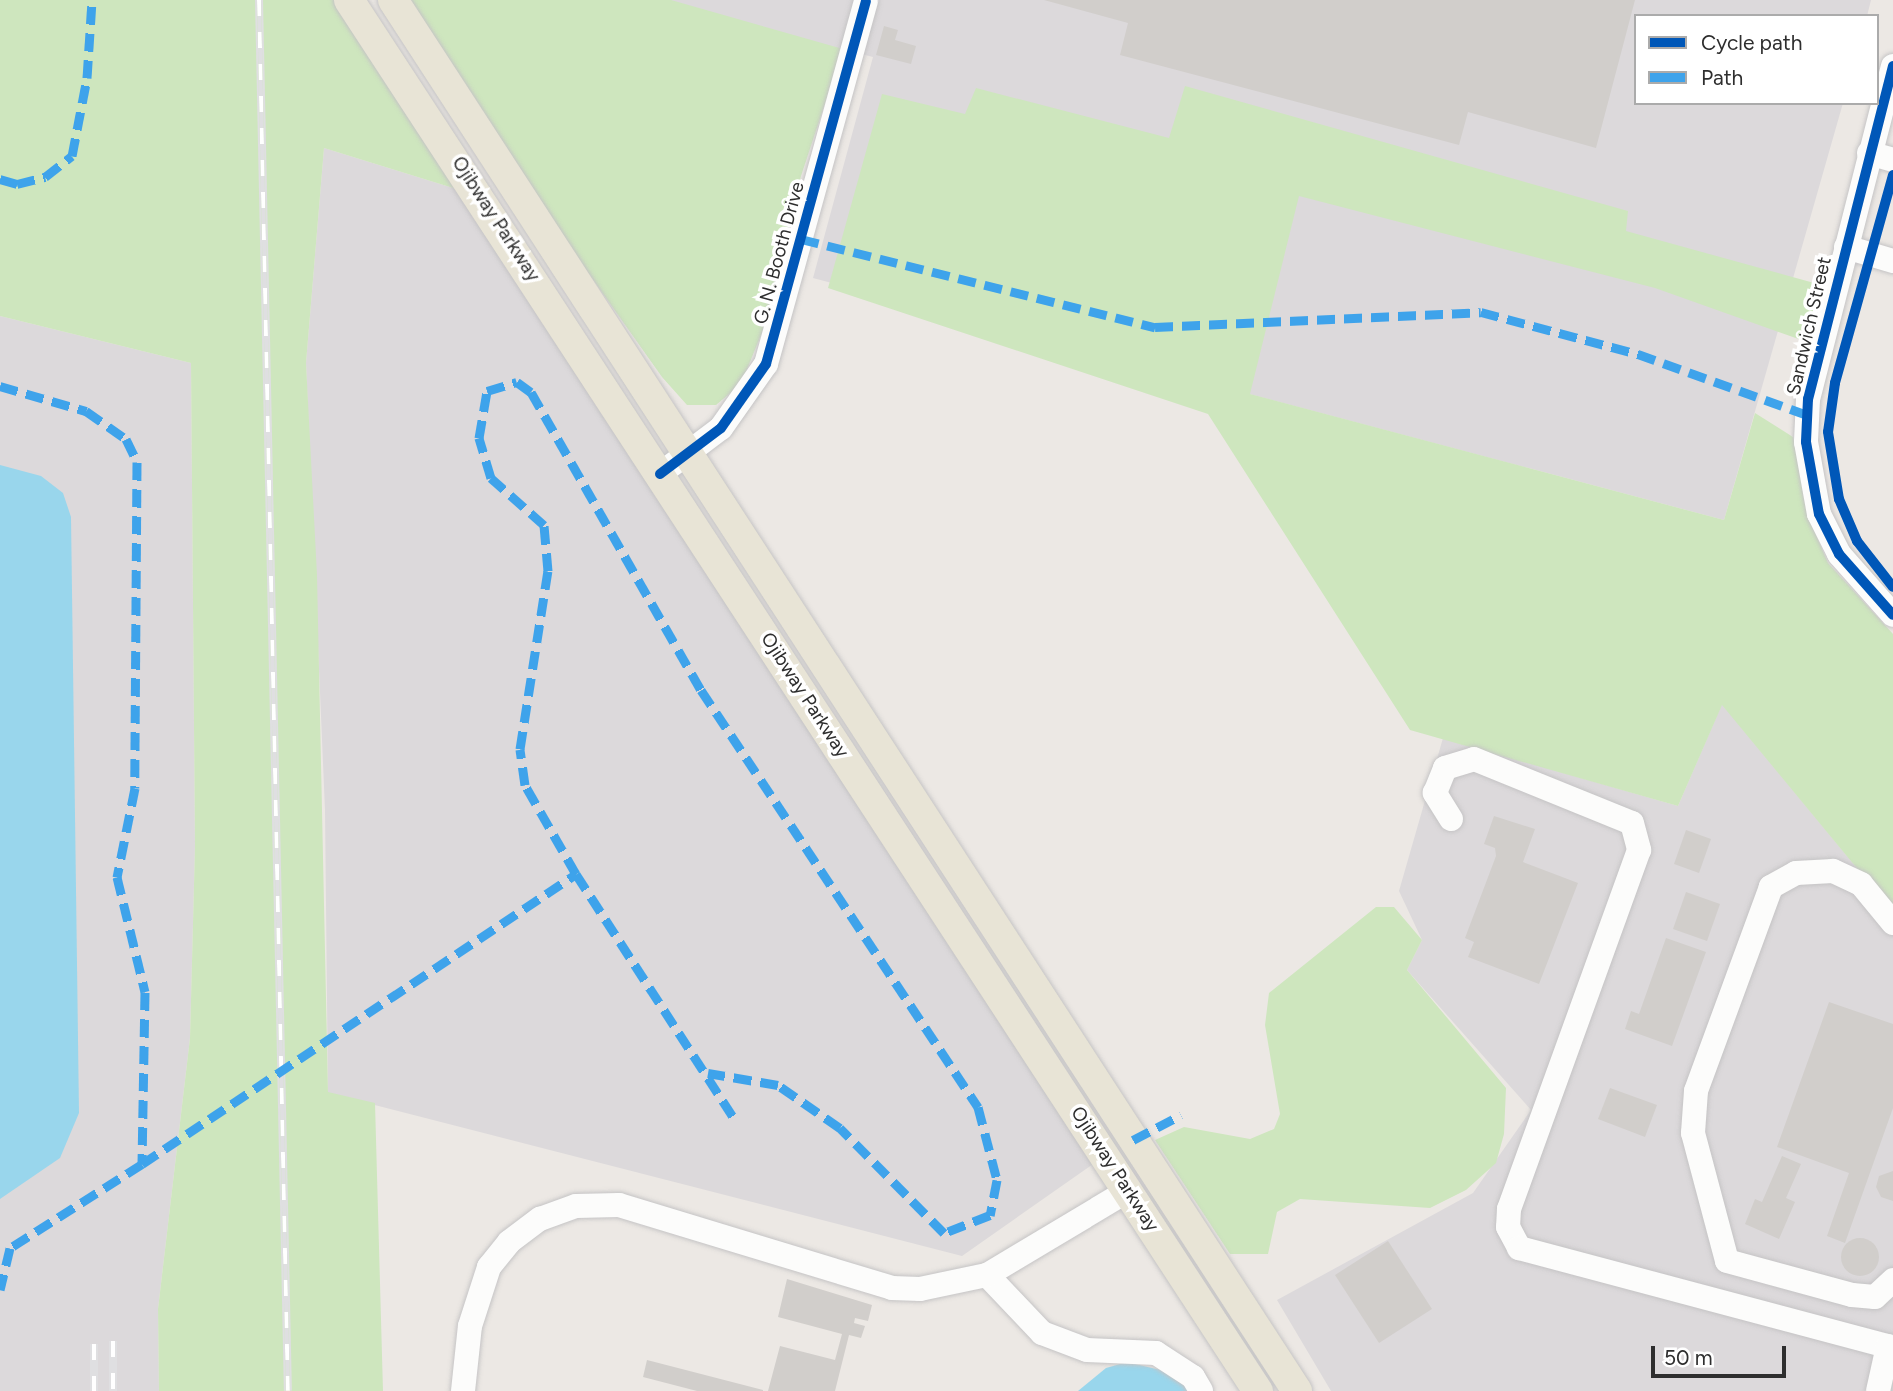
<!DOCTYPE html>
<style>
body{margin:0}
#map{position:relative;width:1893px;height:1391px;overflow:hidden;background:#ece8e4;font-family:Figtree,sans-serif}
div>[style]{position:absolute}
.industrial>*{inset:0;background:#dcd9db}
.green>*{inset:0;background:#cee6be}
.water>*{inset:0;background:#99d6ec}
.building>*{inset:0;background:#d1cecb}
.round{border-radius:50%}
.roads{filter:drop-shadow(0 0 2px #c5c4c5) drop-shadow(0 0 2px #c5c4c5)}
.minor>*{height:24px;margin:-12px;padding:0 12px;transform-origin:12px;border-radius:12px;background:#fcfcfb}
.major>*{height:30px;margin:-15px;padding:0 15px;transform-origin:15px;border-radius:15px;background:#e8e4d6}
.rail>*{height:8px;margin-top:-4px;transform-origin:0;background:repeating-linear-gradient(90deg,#fff 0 16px,#dfdfe1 0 32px);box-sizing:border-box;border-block:2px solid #dfdfe1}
.quiet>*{height:9px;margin-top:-4.5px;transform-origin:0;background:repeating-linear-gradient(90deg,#3ea3eb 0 18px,transparent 0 27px)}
.cycleway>*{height:10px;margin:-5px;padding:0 5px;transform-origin:5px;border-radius:5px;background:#0057b8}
span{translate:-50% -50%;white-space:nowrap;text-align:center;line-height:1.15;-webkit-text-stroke:7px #fff;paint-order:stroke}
.street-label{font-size:19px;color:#2e2e2e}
.legend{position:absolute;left:1634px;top:14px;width:245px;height:91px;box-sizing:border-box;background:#fff;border:2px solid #ababab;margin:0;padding:9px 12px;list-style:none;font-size:21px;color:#2e2e2e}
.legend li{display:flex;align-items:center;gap:14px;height:35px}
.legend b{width:35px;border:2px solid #ababab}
.scale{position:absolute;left:1651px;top:1346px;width:135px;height:32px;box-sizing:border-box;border:4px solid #2e2e2e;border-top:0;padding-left:9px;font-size:21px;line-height:24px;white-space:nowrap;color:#2e2e2e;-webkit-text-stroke:5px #fff;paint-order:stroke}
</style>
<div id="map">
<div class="industrial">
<i style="clip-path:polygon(646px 0,1871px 0,1867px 16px,1636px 16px,1636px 103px,1843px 103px,1724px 520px,813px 278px,873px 57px)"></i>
<i style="clip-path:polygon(324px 148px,466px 192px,1096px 1162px,962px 1256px,328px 1093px,325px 810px,306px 363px)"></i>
<i style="clip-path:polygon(0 316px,191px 363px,195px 846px,190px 1038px,158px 1309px,159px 1391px,0 1391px)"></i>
<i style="clip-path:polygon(1722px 704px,1893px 912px,1893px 1391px,1331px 1391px,1277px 1300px,1473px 1193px,1531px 1110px,1407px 970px,1422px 940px,1399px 891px,1443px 738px,1678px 806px)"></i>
</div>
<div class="green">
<i style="clip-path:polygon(0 0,336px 0,466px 192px,324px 148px,306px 363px,317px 575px,328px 1092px,375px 1103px,383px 1391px,159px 1391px,158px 1309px,190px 1038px,195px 846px,191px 363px,0 316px)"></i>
<i style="clip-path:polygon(411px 0,671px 0,843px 49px,801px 176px,763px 330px,741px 384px,716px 405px,687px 405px,662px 377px,545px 212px)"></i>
<i style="clip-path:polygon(1185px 86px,1628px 211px,1626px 231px,1825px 286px,1807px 342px,1655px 288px,1299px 196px,1250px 394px,1724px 520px,1755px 413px,1793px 437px,1810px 521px,1828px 563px,1893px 634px,1893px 912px,1722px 705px,1678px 806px,1410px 730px,1208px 414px,828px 288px,882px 94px,965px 114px,976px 88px,1169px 138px)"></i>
<i style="clip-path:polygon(1376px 907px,1394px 907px,1422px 940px,1407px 970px,1506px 1088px,1504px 1134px,1496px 1163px,1466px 1190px,1430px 1208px,1300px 1199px,1277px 1212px,1268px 1254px,1230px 1254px,1155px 1140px,1184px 1127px,1250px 1139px,1274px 1129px,1280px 1114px,1265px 1025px,1269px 993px)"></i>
</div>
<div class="water">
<i style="clip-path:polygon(0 465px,41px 476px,63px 493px,71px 517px,79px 1113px,60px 1158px,0 1199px)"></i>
<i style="clip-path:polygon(1127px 1362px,1169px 1372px,1190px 1391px,1078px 1391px,1106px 1368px)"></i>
</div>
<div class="building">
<i style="clip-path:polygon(1044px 0,1635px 0,1596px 148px,1468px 112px,1459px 145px,1120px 55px,1128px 23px)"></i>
<i style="clip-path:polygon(884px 26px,898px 30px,895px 40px,916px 46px,911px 64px,876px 55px)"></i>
<i style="clip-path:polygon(1494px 816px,1535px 829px,1523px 862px,1578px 883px,1539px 984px,1468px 957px,1474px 942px,1465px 938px,1496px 856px,1495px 848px,1484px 844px)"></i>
<i style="clip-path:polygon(1686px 830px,1711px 839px,1699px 873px,1674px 864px)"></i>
<i style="clip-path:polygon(1686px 892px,1720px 904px,1707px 941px,1673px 929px)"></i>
<i style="clip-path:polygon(1666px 938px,1706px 952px,1672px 1046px,1625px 1029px,1631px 1011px,1639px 1014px)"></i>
<i style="clip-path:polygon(1829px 1002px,1893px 1024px,1893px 1108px,1845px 1243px,1827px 1236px,1849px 1173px,1777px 1147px)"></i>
<i style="clip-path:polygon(1610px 1088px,1657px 1105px,1645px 1137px,1598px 1119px)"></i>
<i style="clip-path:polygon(1782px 1156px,1801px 1164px,1786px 1198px,1795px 1202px,1779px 1239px,1745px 1224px,1755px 1199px,1762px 1202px)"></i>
<i style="clip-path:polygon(1893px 1171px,1893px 1201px,1881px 1197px,1876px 1187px,1879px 1176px)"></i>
<i class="round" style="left:1841px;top:1238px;width:38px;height:38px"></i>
<i style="clip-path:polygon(1388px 1241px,1432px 1309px,1379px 1343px,1335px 1275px)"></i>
<i style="clip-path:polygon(787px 1279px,872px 1305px,868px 1321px,855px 1318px,854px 1323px,865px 1326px,861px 1338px,849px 1335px,835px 1391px,768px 1391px,780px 1346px,835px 1360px,842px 1334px,778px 1317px)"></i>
<i style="clip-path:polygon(647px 1360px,763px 1390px,763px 1391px,697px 1391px,643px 1377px)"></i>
</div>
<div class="roads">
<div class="minor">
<i style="left:1893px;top:66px;width:344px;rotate:104.3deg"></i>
<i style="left:1808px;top:399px;width:43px;rotate:92.7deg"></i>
<i style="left:1806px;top:442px;width:73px;rotate:79.8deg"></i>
<i style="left:1819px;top:514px;width:45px;rotate:63.4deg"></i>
<i style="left:1839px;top:554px;width:81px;rotate:48.5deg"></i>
<i style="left:1869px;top:153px;width:25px;rotate:16deg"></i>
<i style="left:1846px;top:247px;width:49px;rotate:16.6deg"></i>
<i style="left:660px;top:474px;width:76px;rotate:-37deg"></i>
<i style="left:721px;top:428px;width:78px;rotate:-54.9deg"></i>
<i style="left:766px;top:364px;width:376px;rotate:-74.6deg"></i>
<i style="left:1451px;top:819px;width:31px;rotate:-122deg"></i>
<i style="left:1435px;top:793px;width:27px;rotate:-68deg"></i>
<i style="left:1445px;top:768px;width:30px;rotate:-17deg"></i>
<i style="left:1474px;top:759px;width:170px;rotate:22.1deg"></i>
<i style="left:1632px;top:823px;width:28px;rotate:75deg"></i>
<i style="left:1639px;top:850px;width:382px;rotate:109.9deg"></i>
<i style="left:1509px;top:1209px;width:18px;rotate:93deg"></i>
<i style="left:1508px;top:1227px;width:24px;rotate:62deg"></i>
<i style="left:1519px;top:1248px;width:382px;rotate:14.9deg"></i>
<i style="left:1888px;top:1346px;width:46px;rotate:102.5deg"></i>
<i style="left:1893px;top:923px;width:50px;rotate:-129.4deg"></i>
<i style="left:1861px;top:884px;width:31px;rotate:-155deg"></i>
<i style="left:1833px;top:871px;width:37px;rotate:177deg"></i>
<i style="left:1796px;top:873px;width:29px;rotate:151deg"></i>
<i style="left:1771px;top:887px;width:217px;rotate:110.2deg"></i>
<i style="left:1696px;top:1091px;width:42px;rotate:94.1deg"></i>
<i style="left:1693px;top:1133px;width:132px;rotate:75.1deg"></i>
<i style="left:1727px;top:1261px;width:130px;rotate:15.2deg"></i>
<i style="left:1852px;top:1295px;width:23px;rotate:5deg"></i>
<i style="left:1875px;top:1297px;width:25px;rotate:-43deg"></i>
<i style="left:987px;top:1275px;width:80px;rotate:46.5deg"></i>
<i style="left:1042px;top:1333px;width:48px;rotate:20.7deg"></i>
<i style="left:1087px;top:1350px;width:69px;rotate:2.5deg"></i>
<i style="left:1156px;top:1353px;width:44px;rotate:33deg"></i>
<i style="left:1193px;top:1377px;width:16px;rotate:60deg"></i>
<i style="left:463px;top:1391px;width:65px;rotate:-83.9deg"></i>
<i style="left:470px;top:1326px;width:62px;rotate:-72.1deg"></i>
<i style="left:489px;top:1267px;width:32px;rotate:-51deg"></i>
<i style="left:509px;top:1242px;width:39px;rotate:-37deg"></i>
<i style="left:540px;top:1219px;width:38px;rotate:-20deg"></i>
<i style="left:576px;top:1206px;width:43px;rotate:-1.3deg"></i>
<i style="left:619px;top:1205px;width:285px;rotate:16.9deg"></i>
<i style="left:892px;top:1288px;width:28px;rotate:2deg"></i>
<i style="left:920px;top:1289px;width:68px;rotate:-11.8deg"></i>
<i style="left:987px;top:1275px;width:165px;rotate:-30.9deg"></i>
</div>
<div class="major">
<i style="left:349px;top:0;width:1662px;rotate:56.84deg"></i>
<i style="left:393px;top:0;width:1659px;rotate:56.98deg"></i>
</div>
</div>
<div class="rail">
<i style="left:259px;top:0;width:1391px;rotate:88.81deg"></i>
<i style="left:113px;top:1341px;width:50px;rotate:90deg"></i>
<i style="left:94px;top:1344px;width:47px;rotate:90deg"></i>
</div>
<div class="quiet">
<i style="left:0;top:179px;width:18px;rotate:16deg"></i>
<i style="left:17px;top:184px;width:29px;rotate:-14deg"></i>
<i style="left:45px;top:177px;width:34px;rotate:-38deg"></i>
<i style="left:72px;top:156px;width:79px;rotate:-79.1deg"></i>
<i style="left:87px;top:78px;width:78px;rotate:-86.3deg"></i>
<i style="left:801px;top:239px;width:365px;rotate:14deg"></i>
<i style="left:1155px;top:327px;width:326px;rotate:-2.6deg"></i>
<i style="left:1481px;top:312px;width:163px;rotate:15deg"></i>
<i style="left:1638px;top:354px;width:180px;rotate:19.8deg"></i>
<i style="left:0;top:386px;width:90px;rotate:16.2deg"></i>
<i style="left:86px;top:411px;width:49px;rotate:35deg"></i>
<i style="left:126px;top:439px;width:25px;rotate:64deg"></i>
<i style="left:137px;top:462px;width:326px;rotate:90.4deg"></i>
<i style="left:135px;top:788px;width:91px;rotate:101.4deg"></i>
<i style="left:117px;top:877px;width:118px;rotate:76.3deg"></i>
<i style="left:145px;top:992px;width:172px;rotate:91deg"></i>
<i style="left:142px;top:1164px;width:156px;rotate:147.5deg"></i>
<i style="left:10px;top:1248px;width:43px;rotate:103.4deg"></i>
<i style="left:576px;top:874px;width:103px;rotate:-119.8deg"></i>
<i style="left:525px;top:785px;width:36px;rotate:-98deg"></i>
<i style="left:520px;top:749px;width:180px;rotate:-81.1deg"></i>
<i style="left:548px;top:571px;width:46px;rotate:-95deg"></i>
<i style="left:544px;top:525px;width:71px;rotate:-138.4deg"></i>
<i style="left:491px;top:478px;width:42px;rotate:-106.7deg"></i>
<i style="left:479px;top:438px;width:48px;rotate:-80.3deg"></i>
<i style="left:487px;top:391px;width:31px;rotate:-17deg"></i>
<i style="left:517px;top:382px;width:17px;rotate:36deg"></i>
<i style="left:531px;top:392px;width:343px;rotate:60.3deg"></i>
<i style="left:701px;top:690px;width:501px;rotate:56.41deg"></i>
<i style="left:978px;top:1107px;width:75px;rotate:75.4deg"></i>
<i style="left:997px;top:1180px;width:36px;rotate:101deg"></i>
<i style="left:990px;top:1215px;width:49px;rotate:158.6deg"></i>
<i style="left:944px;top:1233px;width:148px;rotate:-134.7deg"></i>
<i style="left:840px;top:1128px;width:75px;rotate:-145.3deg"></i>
<i style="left:778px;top:1085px;width:71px;rotate:-170.3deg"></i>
<i style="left:1133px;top:1140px;width:54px;rotate:-27.5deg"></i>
<i style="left:142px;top:1164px;width:522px;rotate:-33.75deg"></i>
<i style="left:576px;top:874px;width:291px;rotate:57.1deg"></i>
</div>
<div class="cycleway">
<i style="left:1893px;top:66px;width:344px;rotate:104.3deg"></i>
<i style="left:1808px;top:399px;width:43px;rotate:92.7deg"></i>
<i style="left:1806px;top:442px;width:73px;rotate:79.8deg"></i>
<i style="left:1819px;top:514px;width:45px;rotate:63.4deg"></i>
<i style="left:1839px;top:554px;width:81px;rotate:48.5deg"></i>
<i style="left:1893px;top:175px;width:216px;rotate:105.6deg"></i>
<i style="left:1835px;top:383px;width:49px;rotate:98.1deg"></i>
<i style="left:1828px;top:432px;width:68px;rotate:80.7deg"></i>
<i style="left:1839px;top:499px;width:46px;rotate:66.8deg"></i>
<i style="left:1857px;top:541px;width:58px;rotate:52deg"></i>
<i style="left:660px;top:474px;width:76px;rotate:-37deg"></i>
<i style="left:721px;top:428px;width:78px;rotate:-54.9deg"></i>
<i style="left:766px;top:364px;width:376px;rotate:-74.6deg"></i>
</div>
<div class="street-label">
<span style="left:496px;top:219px;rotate:57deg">Ojibway Parkway</span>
<span style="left:779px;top:253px;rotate:-75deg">G. N. Booth Drive</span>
<span style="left:1809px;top:326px;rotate:-77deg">Sandwich Street</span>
<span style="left:805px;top:695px;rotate:57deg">Ojibway Parkway</span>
<span style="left:1115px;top:1169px;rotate:57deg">Ojibway Parkway</span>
</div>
<ul class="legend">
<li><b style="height:9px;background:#0057b8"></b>Cycle path</li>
<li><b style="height:9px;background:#3ea3eb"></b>Path</li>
</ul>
<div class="scale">50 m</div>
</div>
